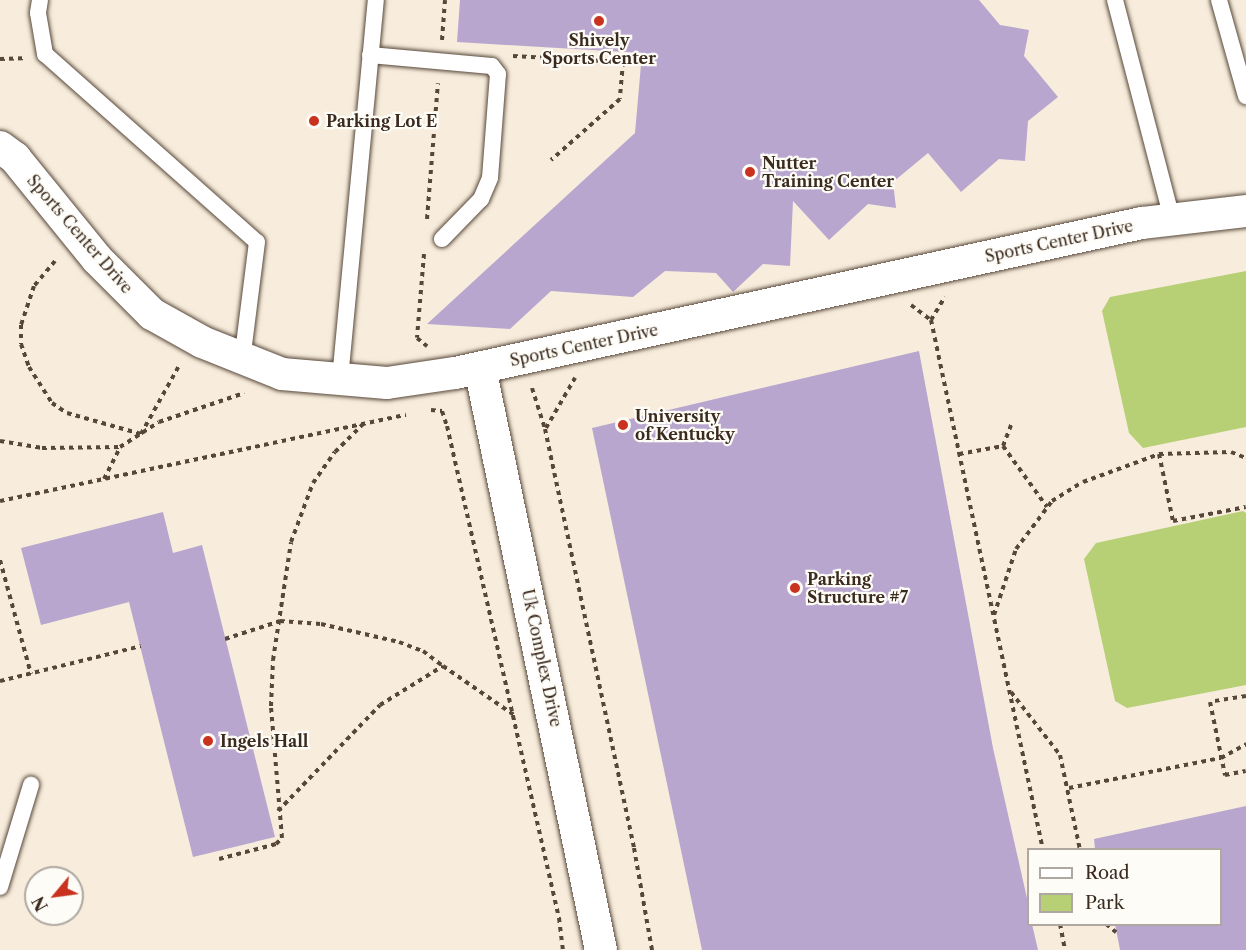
<!DOCTYPE html>
<style>
body{margin:0}
#map{position:relative;width:1246px;height:950px;overflow:hidden;background:#f8eddc;font-family:"Libre Caslon Text",serif}
div>[style]{position:absolute}
.green>*{inset:0;background:#b7d075}
.building>*{inset:0;background:#b9a6ce}
.path>*{height:4px;margin-top:-2px;transform-origin:0;background:repeating-linear-gradient(90deg,#57473a 0 4.5px,transparent 0 9px)}
.roads{filter:drop-shadow(0 0 2px #57473a) drop-shadow(0 0 2px #57473a)}
.lane>*{height:16px;margin:-8px;padding:0 8px;transform-origin:8px;border-radius:8px;background:#fff}
.street>*{height:32px;margin:-16px;padding:0 16px;transform-origin:16px;border-radius:16px;background:#fff}
.dots>*{width:16px;height:16px;translate:-50% -50%;box-sizing:border-box;border:3px solid #fdfcf7;border-radius:50%}
span{translate:-50% -50%;white-space:nowrap;text-align:center;line-height:1.15;-webkit-text-stroke:4.5px #fdfcf7;paint-order:stroke}
.poi-label{font-size:16px;color:#3b2a1e;font-weight:700}
.left{translate:0 -50%;text-align:left}
.street-label{font-size:16px;color:#3b2a1e}
.legend{position:absolute;left:1027px;top:848px;width:195px;height:78px;box-sizing:border-box;background:#fdfcf7;border:2px solid #afa8a0;margin:0;padding:8px 10px;list-style:none;font-size:18px;color:#3b2a1e}
.legend li{display:flex;align-items:center;gap:12px;height:30px}
.legend b{width:30px;border:2px solid #afa8a0}
.north{position:absolute;left:24px;top:866px;width:60px;height:60px;box-sizing:border-box;background:#fdfcf7;border:2px solid #afa8a0;border-radius:50%;rotate:241deg;font-size:16px;font-weight:700;line-height:24px;text-align:center;color:#3b2a1e}
.north::after{content:'';display:block;margin:auto;width:21px;height:27px;background:#c8321e;clip-path:polygon(50% 0,100% 100%,50% 72%,0 100%)}
</style>
<div id="map">
<div class="green">
<i style="clip-path:polygon(1246px 271px,1246px 427px,1143px 448px,1129px 433px,1102px 311px,1110px 297px)"></i>
<i style="clip-path:polygon(1243px 511px,1246px 513px,1246px 685px,1127px 708px,1115px 701px,1084px 559px,1096px 543px)"></i>
</div>
<div class="building">
<i style="clip-path:polygon(460px 0,979px 0,1000px 25px,1029px 30px,1024px 56px,1058px 97px,1028px 121px,1025px 161px,999px 159px,961px 192px,928px 153px,893px 182px,896px 208px,868px 204px,829px 240px,793px 201px,790px 266px,763px 264px,733px 292px,716px 273px,665px 271px,633px 297px,551px 291px,510px 329px,427px 324px,635px 133px,642px 53px,457px 42px)"></i>
<i style="clip-path:polygon(919px 351px,993px 748px,1029px 907px,1029px 924px,1032px 924px,1038px 950px,702px 950px,592px 428px)"></i>
<i style="clip-path:polygon(163px 512px,173px 553px,202px 545px,275px 837px,193px 857px,129px 602px,41px 625px,21px 548px)"></i>
<i style="clip-path:polygon(1246px 806px,1246px 950px,1120px 950px,1115px 924px,1221px 924px,1221px 849px,1095px 849px,1094px 839px)"></i>
</div>
<div class="path">
<i style="left:442px;top:40px;width:40px;rotate:-85.7deg"></i>
<i style="left:513px;top:56px;width:110px;rotate:3.1deg"></i>
<i style="left:623px;top:62px;width:37px;rotate:95deg"></i>
<i style="left:620px;top:99px;width:92px;rotate:138.5deg"></i>
<i style="left:0;top:59px;width:23px;rotate:-2deg"></i>
<i style="left:427px;top:219px;width:136px;rotate:-85.4deg"></i>
<i style="left:424px;top:254px;width:84px;rotate:94.8deg"></i>
<i style="left:417px;top:338px;width:13px;rotate:39deg"></i>
<i style="left:55px;top:261px;width:33px;rotate:130deg"></i>
<i style="left:34px;top:286px;width:41px;rotate:108.4deg"></i>
<i style="left:21px;top:325px;width:19px;rotate:90deg"></i>
<i style="left:21px;top:344px;width:24px;rotate:71deg"></i>
<i style="left:29px;top:367px;width:43px;rotate:57.4deg"></i>
<i style="left:52px;top:403px;width:18px;rotate:34deg"></i>
<i style="left:67px;top:413px;width:77px;rotate:15.8deg"></i>
<i style="left:141px;top:434px;width:80px;rotate:-60.9deg"></i>
<i style="left:911px;top:305px;width:25px;rotate:37deg"></i>
<i style="left:931px;top:320px;width:542px;rotate:78.07deg"></i>
<i style="left:931px;top:320px;width:27px;rotate:-59deg"></i>
<i style="left:532px;top:388px;width:43px;rotate:72.4deg"></i>
<i style="left:545px;top:429px;width:428px;rotate:78deg"></i>
<i style="left:634px;top:848px;width:104px;rotate:80deg"></i>
<i style="left:431px;top:410px;width:11px;rotate:5deg"></i>
<i style="left:442px;top:411px;width:16px;rotate:72deg"></i>
<i style="left:447px;top:426px;width:505px;rotate:77.18deg"></i>
<i style="left:559px;top:918px;width:32px;rotate:83deg"></i>
<i style="left:546px;top:428px;width:58px;rotate:-59.9deg"></i>
<i style="left:0;top:441px;width:43px;rotate:9.5deg"></i>
<i style="left:42px;top:448px;width:78px;rotate:-0.7deg"></i>
<i style="left:1003px;top:446px;width:26px;rotate:-69deg"></i>
<i style="left:959px;top:454px;width:45px;rotate:-10.3deg"></i>
<i style="left:1003px;top:446px;width:75px;rotate:54.2deg"></i>
<i style="left:1159px;top:454px;width:68px;rotate:78.2deg"></i>
<i style="left:1173px;top:521px;width:74px;rotate:-10.9deg"></i>
<i style="left:104px;top:479px;width:36px;rotate:-63deg"></i>
<i style="left:120px;top:447px;width:46px;rotate:-32.7deg"></i>
<i style="left:159px;top:422px;width:90px;rotate:-18.8deg"></i>
<i style="left:0;top:501px;width:415px;rotate:-12deg"></i>
<i style="left:0;top:560px;width:118px;rotate:74.8deg"></i>
<i style="left:994px;top:615px;width:70px;rotate:-71.6deg"></i>
<i style="left:1016px;top:549px;width:60px;rotate:-53.1deg"></i>
<i style="left:1052px;top:501px;width:36px;rotate:-32deg"></i>
<i style="left:1083px;top:482px;width:81px;rotate:-20.2deg"></i>
<i style="left:1159px;top:454px;width:72px;rotate:-1.6deg"></i>
<i style="left:1231px;top:452px;width:16px;rotate:22deg"></i>
<i style="left:225px;top:639px;width:58px;rotate:-18.1deg"></i>
<i style="left:280px;top:621px;width:41px;rotate:4.2deg"></i>
<i style="left:321px;top:624px;width:80px;rotate:13deg"></i>
<i style="left:399px;top:642px;width:26px;rotate:21deg"></i>
<i style="left:423px;top:651px;width:25px;rotate:37deg"></i>
<i style="left:0;top:681px;width:145px;rotate:-13.9deg"></i>
<i style="left:1011px;top:692px;width:80px;rotate:52.1deg"></i>
<i style="left:1060px;top:755px;width:97px;rotate:78.1deg"></i>
<i style="left:1246px;top:696px;width:36px;rotate:171deg"></i>
<i style="left:1210px;top:702px;width:75px;rotate:78.4deg"></i>
<i style="left:1225px;top:775px;width:21px;rotate:-11deg"></i>
<i style="left:1069px;top:788px;width:155px;rotate:-11.2deg"></i>
<i style="left:1221px;top:758px;width:29px;rotate:-29deg"></i>
<i style="left:278px;top:811px;width:147px;rotate:-46.1deg"></i>
<i style="left:380px;top:705px;width:74px;rotate:-31.8deg"></i>
<i style="left:443px;top:666px;width:86px;rotate:34.6deg"></i>
<i style="left:219px;top:859px;width:59px;rotate:-14.7deg"></i>
<i style="left:276px;top:844px;width:8px;rotate:-45deg"></i>
<i style="left:282px;top:838px;width:132px;rotate:-94.8deg"></i>
<i style="left:271px;top:706px;width:46px;rotate:-87.5deg"></i>
<i style="left:273px;top:660px;width:119px;rotate:-81.3deg"></i>
<i style="left:291px;top:542px;width:63px;rotate:-69.6deg"></i>
<i style="left:313px;top:483px;width:38px;rotate:-55deg"></i>
<i style="left:335px;top:452px;width:42px;rotate:-45deg"></i>
<i style="left:1060px;top:924px;width:26px;rotate:79deg"></i>
<i style="left:1106px;top:924px;width:13px;rotate:39deg"></i>
</div>
<div class="roads">
<div class="lane">
<i style="left:40px;top:0;width:13px;rotate:99deg"></i>
<i style="left:38px;top:13px;width:42px;rotate:80.3deg"></i>
<i style="left:45px;top:54px;width:283px;rotate:41.6deg"></i>
<i style="left:257px;top:242px;width:119px;rotate:97.2deg"></i>
<i style="left:1115px;top:0;width:226px;rotate:75.4deg"></i>
<i style="left:1219px;top:0;width:100px;rotate:74.3deg"></i>
<i style="left:370px;top:55px;width:122px;rotate:5.2deg"></i>
<i style="left:492px;top:66px;width:10px;rotate:53deg"></i>
<i style="left:498px;top:74px;width:104px;rotate:94.4deg"></i>
<i style="left:490px;top:178px;width:23px;rotate:113deg"></i>
<i style="left:481px;top:199px;width:56px;rotate:134.3deg"></i>
<i style="left:340px;top:379px;width:381px;rotate:-84.6deg"></i>
<i style="left:0;top:887px;width:107px;rotate:-73.1deg"></i>
</div>
<div class="street">
<i style="left:0;top:147px;width:19px;rotate:36deg"></i>
<i style="left:15px;top:158px;width:130px;rotate:50.9deg"></i>
<i style="left:97px;top:259px;width:78px;rotate:45deg"></i>
<i style="left:152px;top:314px;width:57px;rotate:29.2deg"></i>
<i style="left:202px;top:342px;width:86px;rotate:21.8deg"></i>
<i style="left:282px;top:374px;width:105px;rotate:4.9deg"></i>
<i style="left:387px;top:383px;width:69px;rotate:-8.4deg"></i>
<i style="left:455px;top:373px;width:703px;rotate:-12.32deg"></i>
<i style="left:1142px;top:223px;width:105px;rotate:-6.6deg"></i>
<i style="left:480px;top:368px;width:594px;rotate:78.26deg"></i>
</div>
</div>
<div class="dots">
<i style="left:599px;top:21px;background:#c8321e"></i>
<i style="left:314px;top:121px;background:#c8321e"></i>
<i style="left:750px;top:172px;background:#c8321e"></i>
<i style="left:623px;top:425px;background:#c8321e"></i>
<i style="left:795px;top:588px;background:#c8321e"></i>
<i style="left:208px;top:741px;background:#c8321e"></i>
</div>
<div class="poi-label">
<span style="left:599px;top:49px">Shively<br>Sports Center</span>
<span class="left" style="left:326px;top:121px">Parking Lot E</span>
<span class="left" style="left:762px;top:172px">Nutter<br>Training Center</span>
<span class="left" style="left:635px;top:425px">University<br>of Kentucky</span>
<span class="left" style="left:807px;top:588px">Parking<br>Structure #7</span>
<span class="left" style="left:220px;top:741px">Ingels Hall</span>
</div>
<div class="street-label">
<span style="left:80px;top:234px;rotate:49deg">Sports Center Drive</span>
<span style="left:1059px;top:241px;rotate:-12deg">Sports Center Drive</span>
<span style="left:584px;top:345px;rotate:-12deg">Sports Center Drive</span>
<span style="left:542px;top:658px;rotate:78deg">Uk Complex Drive</span>
</div>
<ul class="legend">
<li><b style="height:8px;background:#fff"></b>Road</li>
<li><b style="height:16px;background:#b7d075"></b>Park</li>
</ul>
<div class="north">N</div>
</div>
